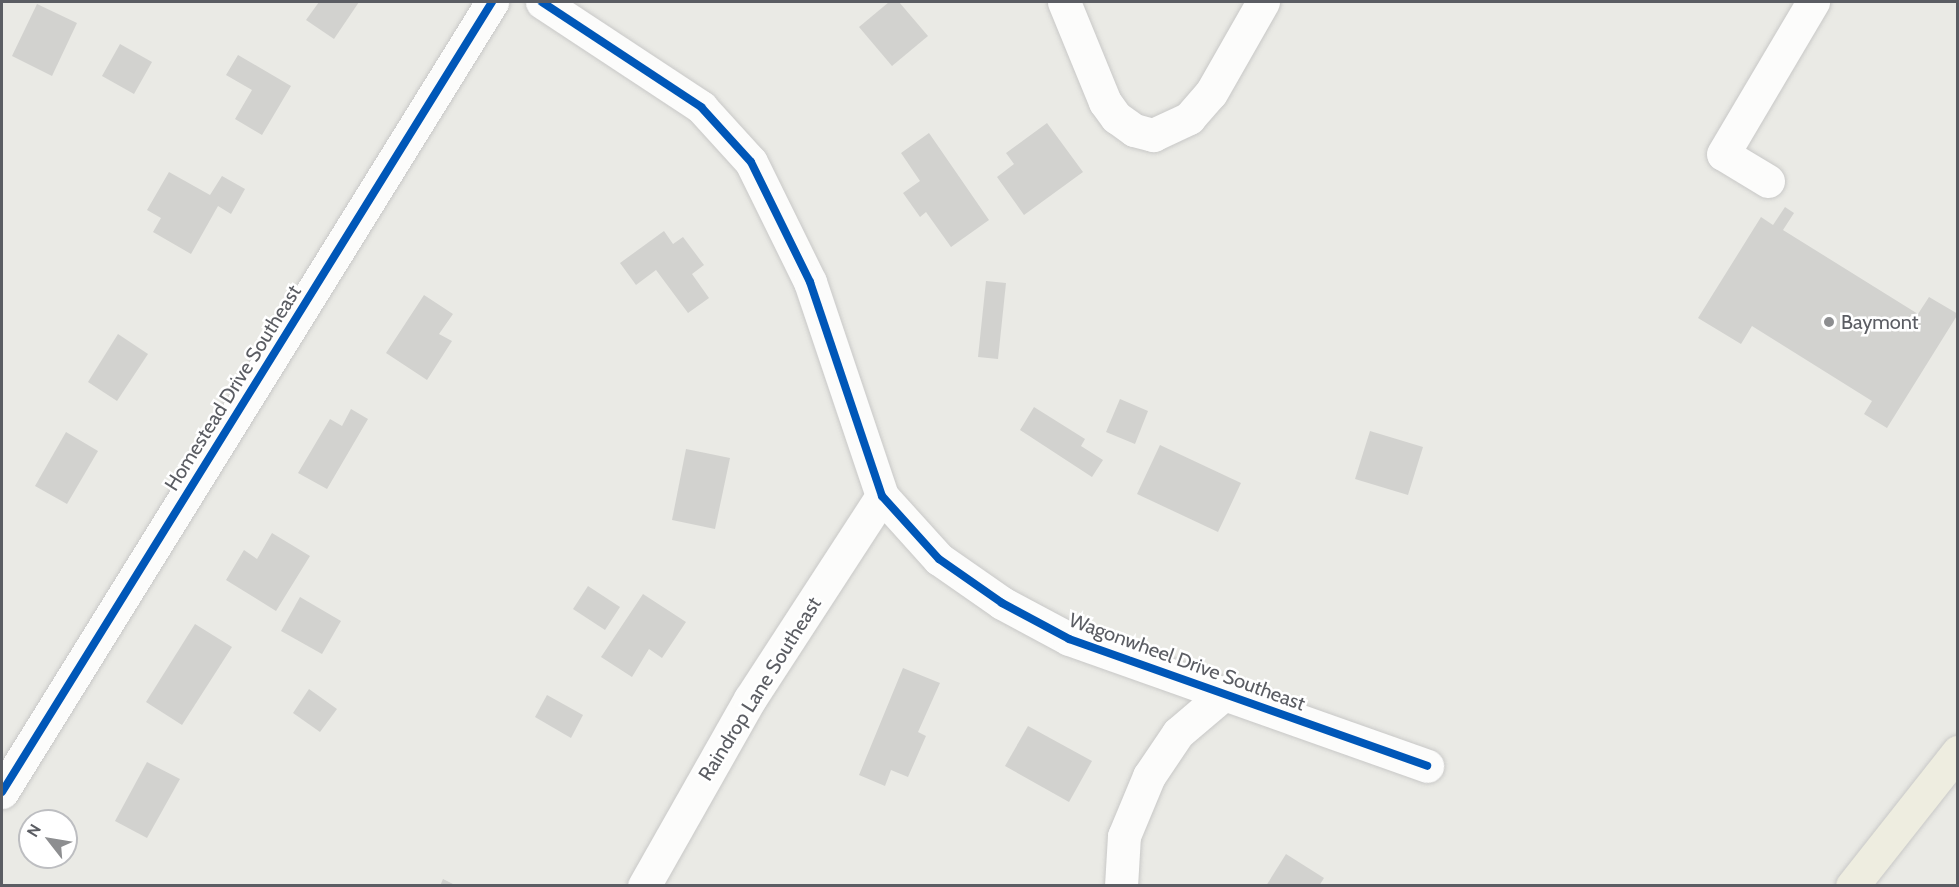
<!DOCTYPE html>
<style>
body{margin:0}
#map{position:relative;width:1959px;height:887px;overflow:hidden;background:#eaeae5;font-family:Cabin,sans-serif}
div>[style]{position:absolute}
.building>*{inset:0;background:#d2d2cf}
.roads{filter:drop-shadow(0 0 2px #c8c8c7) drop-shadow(0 0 2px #c8c8c7)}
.minor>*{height:33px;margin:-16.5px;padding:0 16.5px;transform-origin:16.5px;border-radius:16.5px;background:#fcfcfb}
.highway>*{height:33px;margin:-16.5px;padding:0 16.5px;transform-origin:16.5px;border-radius:16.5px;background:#eeede0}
.cycleway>*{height:8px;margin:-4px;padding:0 4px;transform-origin:4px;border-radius:4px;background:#0057b8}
.dots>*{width:16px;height:16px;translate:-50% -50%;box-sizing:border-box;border:3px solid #fff;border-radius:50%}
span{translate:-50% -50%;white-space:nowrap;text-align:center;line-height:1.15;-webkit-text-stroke:5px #fff;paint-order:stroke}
.poi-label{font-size:20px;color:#5b5d63}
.left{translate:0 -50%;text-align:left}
.street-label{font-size:20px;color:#5b5d63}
.frame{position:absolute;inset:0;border:3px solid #5b5d63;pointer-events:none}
.north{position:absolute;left:18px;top:809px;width:60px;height:60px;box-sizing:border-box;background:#fff;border:2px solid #bdbec1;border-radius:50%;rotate:301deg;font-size:16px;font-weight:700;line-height:24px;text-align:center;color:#5b5d63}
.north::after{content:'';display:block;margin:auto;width:21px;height:27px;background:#8d8e90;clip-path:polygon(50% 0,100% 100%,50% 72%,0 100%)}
</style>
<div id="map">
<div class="building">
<i style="clip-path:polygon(319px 2px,359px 2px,334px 39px,306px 20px)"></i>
<i style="clip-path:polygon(889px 2px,899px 2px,928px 36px,892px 66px,859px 27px)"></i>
<i style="clip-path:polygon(37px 4px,77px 23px,52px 76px,12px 56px)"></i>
<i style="clip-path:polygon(120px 44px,152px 62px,134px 94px,102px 76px)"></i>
<i style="clip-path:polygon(238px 55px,291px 86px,262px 135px,235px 119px,252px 90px,226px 75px)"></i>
<i style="clip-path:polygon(1047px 123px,1083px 172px,1024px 215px,997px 177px,1014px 164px,1006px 153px)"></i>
<i style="clip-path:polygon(929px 133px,989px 220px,951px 247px,926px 212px,920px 217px,903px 193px,920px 181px,901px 153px)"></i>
<i style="clip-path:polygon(169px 172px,210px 195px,222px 176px,245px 189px,231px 214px,218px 206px,191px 254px,153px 232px,161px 218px,147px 210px)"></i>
<i style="clip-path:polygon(1785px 207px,1794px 213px,1783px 230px,1918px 314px,1929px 297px,1958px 314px,1887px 428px,1864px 414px,1872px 401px,1752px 326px,1741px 344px,1698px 318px,1761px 217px,1773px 225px)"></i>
<i style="clip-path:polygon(664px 231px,673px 244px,683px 237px,704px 265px,692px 274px,709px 298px,688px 313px,656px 270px,636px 285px,620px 263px)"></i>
<i style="clip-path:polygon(986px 281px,1006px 283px,998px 359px,978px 357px)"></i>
<i style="clip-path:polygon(424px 295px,453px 314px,439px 334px,452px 341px,427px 380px,386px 353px)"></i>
<i style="clip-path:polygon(118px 334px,148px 354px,117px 401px,88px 382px)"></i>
<i style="clip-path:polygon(1120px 399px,1148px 411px,1135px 444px,1106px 432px)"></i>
<i style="clip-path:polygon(1034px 407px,1085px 439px,1081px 446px,1103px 460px,1092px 477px,1020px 430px)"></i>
<i style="clip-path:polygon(351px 409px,368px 419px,327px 489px,298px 473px,330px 419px,342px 426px)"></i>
<i style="clip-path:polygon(1370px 431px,1423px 447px,1408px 495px,1355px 479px)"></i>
<i style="clip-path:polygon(66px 432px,98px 451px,67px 504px,35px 486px)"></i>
<i style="clip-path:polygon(1160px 445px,1241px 483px,1218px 532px,1137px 494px)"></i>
<i style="clip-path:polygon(686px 449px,730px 458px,715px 529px,672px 520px)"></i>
<i style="clip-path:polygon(272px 533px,310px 556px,276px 611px,226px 580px,244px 550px,257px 559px)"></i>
<i style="clip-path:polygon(588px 586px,620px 607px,605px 630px,573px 609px)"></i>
<i style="clip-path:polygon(643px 594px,686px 622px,662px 658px,649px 649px,632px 677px,601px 657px)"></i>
<i style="clip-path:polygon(300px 597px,341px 621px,322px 654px,281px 631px)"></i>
<i style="clip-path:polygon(195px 624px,232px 647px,182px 725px,146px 702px)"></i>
<i style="clip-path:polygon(903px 668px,940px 683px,918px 732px,926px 736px,908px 777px,891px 770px,885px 786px,859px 775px)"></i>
<i style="clip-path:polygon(309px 689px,337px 709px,320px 732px,293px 713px)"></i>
<i style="clip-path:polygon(547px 695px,583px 715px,571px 738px,535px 717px)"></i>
<i style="clip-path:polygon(1028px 726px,1092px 761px,1069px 802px,1005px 766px)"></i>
<i style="clip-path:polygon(147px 762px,180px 779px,147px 838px,115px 821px)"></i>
<i style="clip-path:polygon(1286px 854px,1324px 878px,1319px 886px,1266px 886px)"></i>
<i style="clip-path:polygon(443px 879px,457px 886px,440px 886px)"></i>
</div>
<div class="roads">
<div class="minor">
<i style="left:542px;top:2px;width:191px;rotate:33.4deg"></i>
<i style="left:701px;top:107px;width:74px;rotate:47.7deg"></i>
<i style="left:751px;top:162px;width:134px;rotate:63.8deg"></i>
<i style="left:810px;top:282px;width:226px;rotate:71.4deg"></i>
<i style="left:882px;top:496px;width:85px;rotate:47.9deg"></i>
<i style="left:939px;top:559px;width:77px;rotate:34.9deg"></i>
<i style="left:1002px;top:603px;width:76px;rotate:28.2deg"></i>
<i style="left:1069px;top:639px;width:380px;rotate:19.5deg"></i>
<i style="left:1064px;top:2px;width:108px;rotate:67.7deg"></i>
<i style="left:1105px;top:102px;width:19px;rotate:54deg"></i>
<i style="left:1116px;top:117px;width:22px;rotate:36deg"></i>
<i style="left:1134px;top:130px;width:20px;rotate:15deg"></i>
<i style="left:1153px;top:135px;width:40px;rotate:-25deg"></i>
<i style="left:1189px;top:118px;width:33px;rotate:-49deg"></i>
<i style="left:1211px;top:93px;width:105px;rotate:-60.3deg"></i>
<i style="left:1768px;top:181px;width:52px;rotate:-149deg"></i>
<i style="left:1723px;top:154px;width:177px;rotate:-59.4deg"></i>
<i style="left:2px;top:792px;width:930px;rotate:-58.19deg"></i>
<i style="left:644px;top:886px;width:215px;rotate:-60.5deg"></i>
<i style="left:750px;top:699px;width:242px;rotate:-57deg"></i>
<i style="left:1121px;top:886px;width:50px;rotate:-86.6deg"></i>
<i style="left:1124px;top:836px;width:65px;rotate:-67.4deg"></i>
<i style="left:1149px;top:776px;width:52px;rotate:-56deg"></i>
<i style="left:1178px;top:733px;width:60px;rotate:-40.3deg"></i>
</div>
<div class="highway">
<i style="left:1852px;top:886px;width:171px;rotate:-51.7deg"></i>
</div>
</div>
<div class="cycleway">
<i style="left:542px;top:2px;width:191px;rotate:33.4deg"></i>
<i style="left:701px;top:107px;width:74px;rotate:47.7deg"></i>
<i style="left:751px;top:162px;width:134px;rotate:63.8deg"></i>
<i style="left:810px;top:282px;width:226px;rotate:71.4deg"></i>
<i style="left:882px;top:496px;width:85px;rotate:47.9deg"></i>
<i style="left:939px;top:559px;width:77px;rotate:34.9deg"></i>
<i style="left:1002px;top:603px;width:76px;rotate:28.2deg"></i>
<i style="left:1069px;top:639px;width:380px;rotate:19.5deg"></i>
<i style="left:2px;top:792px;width:930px;rotate:-58.19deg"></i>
</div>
<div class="dots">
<i style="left:1829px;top:322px;background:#8d8e90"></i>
</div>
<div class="poi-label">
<span class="left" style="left:1841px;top:322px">Baymont</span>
</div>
<div class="street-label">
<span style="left:233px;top:388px;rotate:-58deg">Homestead Drive Southeast</span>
<span style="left:1187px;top:662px;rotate:20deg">Wagonwheel Drive Southeast</span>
<span style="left:760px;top:689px;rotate:-58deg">Raindrop Lane Southeast</span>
</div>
<div class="frame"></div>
<div class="north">N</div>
</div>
